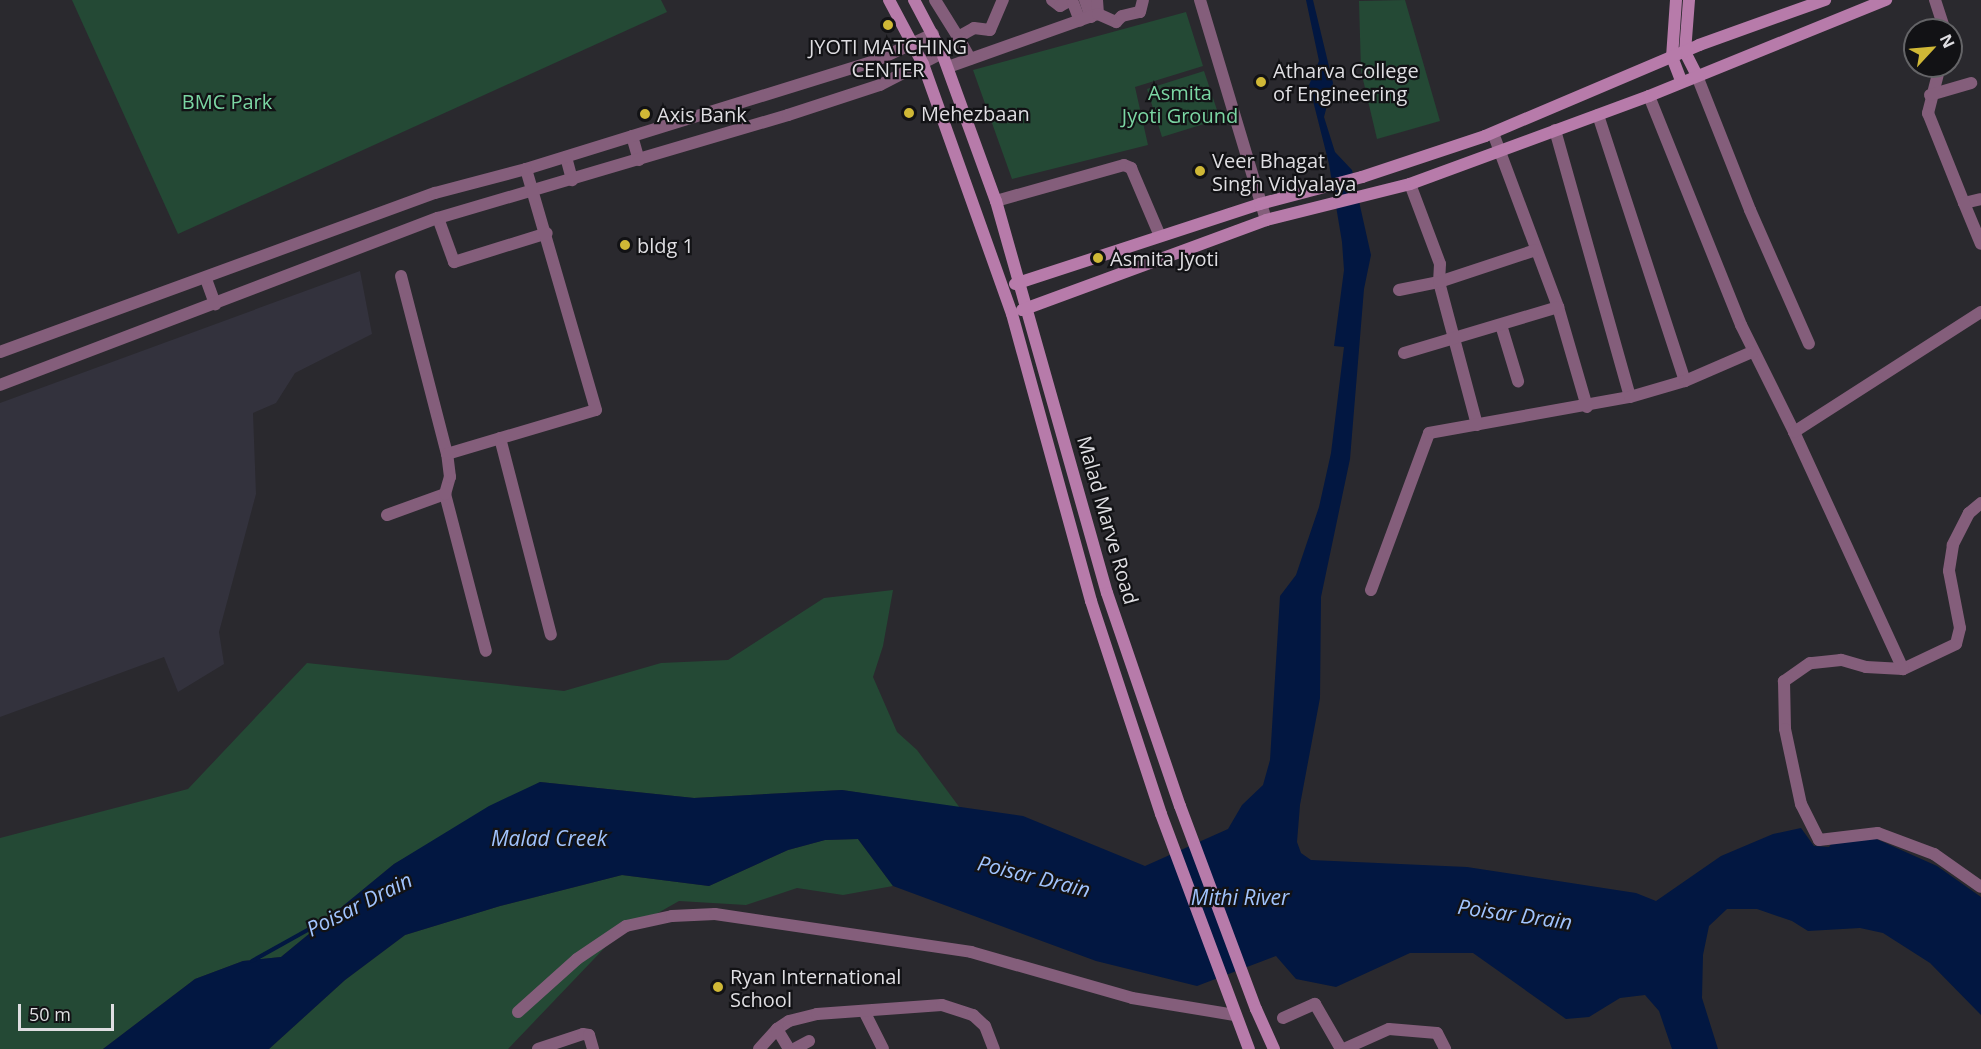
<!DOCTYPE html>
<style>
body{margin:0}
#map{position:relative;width:1981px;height:1049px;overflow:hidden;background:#2a292e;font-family:"Open Sans",sans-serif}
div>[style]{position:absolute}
.built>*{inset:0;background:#33323d}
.green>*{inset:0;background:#244935}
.water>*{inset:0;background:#021741}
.stream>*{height:4px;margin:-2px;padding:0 2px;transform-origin:2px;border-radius:2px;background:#021741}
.minor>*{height:12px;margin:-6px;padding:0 6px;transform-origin:6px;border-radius:6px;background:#845e7b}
.secondary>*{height:12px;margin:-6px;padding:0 6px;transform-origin:6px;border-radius:6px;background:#b77baa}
.dots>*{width:16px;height:16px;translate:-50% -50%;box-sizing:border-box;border:3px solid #121215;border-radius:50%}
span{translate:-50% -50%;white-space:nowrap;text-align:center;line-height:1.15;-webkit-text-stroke:4.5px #121215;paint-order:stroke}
.poi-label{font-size:20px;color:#dfdee2}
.left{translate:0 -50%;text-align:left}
.park-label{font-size:20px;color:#7bd6a3}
.street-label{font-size:20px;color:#dfdee2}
.water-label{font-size:21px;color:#a1c4fe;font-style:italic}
.north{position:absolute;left:1903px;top:18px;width:60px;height:60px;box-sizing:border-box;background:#121215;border:2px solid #646467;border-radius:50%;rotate:64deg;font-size:16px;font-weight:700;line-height:24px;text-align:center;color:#dfdee2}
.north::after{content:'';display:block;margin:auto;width:21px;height:27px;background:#d0b836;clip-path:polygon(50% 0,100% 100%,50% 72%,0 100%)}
.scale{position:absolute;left:18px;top:1004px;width:96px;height:27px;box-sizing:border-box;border:3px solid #dfdee2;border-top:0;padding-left:8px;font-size:18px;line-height:21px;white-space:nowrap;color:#dfdee2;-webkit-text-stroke:4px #121215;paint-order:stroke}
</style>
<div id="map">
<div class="built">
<i style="clip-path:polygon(360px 271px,372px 334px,295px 373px,276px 403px,253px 413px,256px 494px,219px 632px,224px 664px,178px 692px,164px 657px,0 717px,0 403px)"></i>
</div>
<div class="green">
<i style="clip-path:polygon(72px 0,661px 0,667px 12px,178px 234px)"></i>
<i style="clip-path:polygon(1405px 0,1440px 121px,1377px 139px,1361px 71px,1359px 1px)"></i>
<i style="clip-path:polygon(1186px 12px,1203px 66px,1135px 87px,1148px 145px,1012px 179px,973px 70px)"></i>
<i style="clip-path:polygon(1204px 71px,1220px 119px,1162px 137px,1147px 89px)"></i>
<i style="clip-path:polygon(893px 590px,883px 646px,873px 677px,897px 732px,917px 750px,960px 808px,842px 790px,694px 798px,540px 782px,394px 864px,281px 957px,243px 961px,195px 979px,103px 1049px,0 1049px,0 838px,188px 789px,307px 663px,564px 691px,661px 663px,728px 660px,824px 598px)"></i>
<i style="clip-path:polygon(858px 839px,893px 886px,843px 895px,797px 888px,746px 905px,679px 901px,614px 938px,508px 1049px,269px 1049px,345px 980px,405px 935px,500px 906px,622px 875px,709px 886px,788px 850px,825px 840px)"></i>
</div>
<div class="water">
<i style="clip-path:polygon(1306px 0,1313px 0,1333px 83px,1324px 117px,1335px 152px,1352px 170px,1371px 255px,1364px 289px,1350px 459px,1321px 597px,1320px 698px,1300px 805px,1297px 842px,1301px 853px,1311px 860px,1467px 867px,1636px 893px,1656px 901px,1721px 856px,1773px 834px,1801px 828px,1814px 846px,1829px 847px,1836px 837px,1872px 837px,1937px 866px,1981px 897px,1981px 1015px,1930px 963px,1883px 933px,1860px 928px,1808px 931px,1792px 921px,1757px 909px,1727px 909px,1709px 926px,1703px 955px,1702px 998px,1718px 1049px,1672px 1049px,1659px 1011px,1645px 995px,1620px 998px,1589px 1017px,1566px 1019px,1473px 953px,1410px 953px,1336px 987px,1296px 979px,1276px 956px,1197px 986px,1096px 961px,893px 886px,858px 839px,825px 840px,788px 850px,709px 886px,622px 875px,500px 906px,405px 935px,345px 980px,269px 1049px,103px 1049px,195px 979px,243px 961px,281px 957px,394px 864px,489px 806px,540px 782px,694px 798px,842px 790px,1023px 816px,1145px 866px,1228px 829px,1242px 805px,1263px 785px,1270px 760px,1280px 596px,1296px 575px,1319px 507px,1331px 453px,1344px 347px,1334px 346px,1344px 270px,1342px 242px,1329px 164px,1309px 85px,1319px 61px)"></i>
</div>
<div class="stream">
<i style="left:252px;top:961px;width:80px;rotate:-29.1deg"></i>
</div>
<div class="minor">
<i style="left:935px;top:0;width:44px;rotate:58.1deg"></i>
<i style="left:958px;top:37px;width:18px;rotate:-29deg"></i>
<i style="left:974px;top:28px;width:16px;rotate:7deg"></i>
<i style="left:990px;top:30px;width:33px;rotate:-67deg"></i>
<i style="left:1052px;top:0;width:10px;rotate:37deg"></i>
<i style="left:1060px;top:6px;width:13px;rotate:-29deg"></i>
<i style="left:1072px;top:0;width:22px;rotate:69deg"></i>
<i style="left:1085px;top:0;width:18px;rotate:71deg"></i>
<i style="left:1097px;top:0;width:14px;rotate:86deg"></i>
<i style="left:1200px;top:0;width:230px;rotate:73.3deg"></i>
<i style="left:1935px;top:0;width:32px;rotate:72deg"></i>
<i style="left:958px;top:37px;width:25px;rotate:61deg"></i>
<i style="left:1940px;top:66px;width:49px;rotate:104.3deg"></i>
<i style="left:1928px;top:113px;width:97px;rotate:68.2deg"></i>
<i style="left:1964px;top:203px;width:17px;rotate:-13deg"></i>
<i style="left:948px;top:67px;width:159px;rotate:-19.5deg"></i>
<i style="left:1098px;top:14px;width:20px;rotate:24deg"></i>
<i style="left:1116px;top:22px;width:8px;rotate:-45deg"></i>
<i style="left:1122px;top:16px;width:18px;rotate:-13deg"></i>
<i style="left:1140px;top:12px;width:12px;rotate:-76deg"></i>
<i style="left:1697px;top:76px;width:144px;rotate:68.4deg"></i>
<i style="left:1750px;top:210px;width:146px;rotate:66.2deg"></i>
<i style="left:1930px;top:95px;width:43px;rotate:-16.3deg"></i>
<i style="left:1649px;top:96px;width:247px;rotate:68.1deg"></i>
<i style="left:1741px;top:325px;width:119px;rotate:63.6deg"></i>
<i style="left:1598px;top:115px;width:280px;rotate:71.9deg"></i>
<i style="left:1555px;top:130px;width:277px;rotate:74.3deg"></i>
<i style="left:1493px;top:133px;width:186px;rotate:69.5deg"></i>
<i style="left:1558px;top:307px;width:104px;rotate:73.8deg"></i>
<i style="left:632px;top:136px;width:25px;rotate:74deg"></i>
<i style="left:566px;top:157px;width:24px;rotate:75deg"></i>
<i style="left:1410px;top:184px;width:85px;rotate:69.4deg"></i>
<i style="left:1440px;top:264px;width:18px;rotate:93deg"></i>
<i style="left:1439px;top:282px;width:148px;rotate:75.1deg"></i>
<i style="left:996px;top:201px;width:133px;rotate:-15.7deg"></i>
<i style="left:1124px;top:165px;width:8px;rotate:23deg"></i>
<i style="left:1131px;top:168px;width:74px;rotate:66.9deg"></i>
<i style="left:1964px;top:203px;width:44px;rotate:67.5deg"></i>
<i style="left:438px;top:218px;width:47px;rotate:70deg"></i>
<i style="left:454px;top:262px;width:97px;rotate:-17.3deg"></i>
<i style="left:401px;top:276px;width:184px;rotate:75.5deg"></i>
<i style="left:206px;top:279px;width:27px;rotate:70deg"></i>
<i style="left:1399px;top:290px;width:41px;rotate:-11.3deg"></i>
<i style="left:1439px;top:282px;width:102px;rotate:-18.3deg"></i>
<i style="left:1501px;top:325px;width:59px;rotate:73.1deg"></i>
<i style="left:0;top:352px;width:463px;rotate:-20.1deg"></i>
<i style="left:435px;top:193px;width:94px;rotate:-14.8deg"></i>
<i style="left:526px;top:169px;width:365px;rotate:-17.2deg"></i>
<i style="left:875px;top:61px;width:64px;rotate:-25deg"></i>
<i style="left:1404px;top:353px;width:161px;rotate:-16.6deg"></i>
<i style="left:0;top:385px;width:469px;rotate:-20.9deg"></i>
<i style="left:438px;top:218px;width:365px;rotate:-16.4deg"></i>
<i style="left:788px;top:115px;width:97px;rotate:-18.1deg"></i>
<i style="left:880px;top:85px;width:70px;rotate:-27.3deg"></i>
<i style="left:500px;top:438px;width:203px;rotate:75.5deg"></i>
<i style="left:445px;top:494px;width:162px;rotate:75.4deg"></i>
<i style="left:1981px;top:503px;width:16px;rotate:140deg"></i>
<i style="left:1969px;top:513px;width:36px;rotate:117deg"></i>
<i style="left:1953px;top:545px;width:26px;rotate:99deg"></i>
<i style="left:1949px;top:571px;width:58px;rotate:79.1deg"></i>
<i style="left:1960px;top:628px;width:16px;rotate:104deg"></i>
<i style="left:1956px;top:644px;width:59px;rotate:154.7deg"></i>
<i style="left:1903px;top:669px;width:37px;rotate:-177deg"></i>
<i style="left:1866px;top:667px;width:26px;rotate:-164deg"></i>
<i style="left:1841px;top:660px;width:31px;rotate:174deg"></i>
<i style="left:1810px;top:663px;width:32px;rotate:145deg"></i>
<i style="left:1784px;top:681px;width:48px;rotate:88.8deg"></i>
<i style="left:1785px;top:729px;width:77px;rotate:78deg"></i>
<i style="left:1801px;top:804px;width:40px;rotate:63.4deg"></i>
<i style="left:1819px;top:840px;width:59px;rotate:-6.8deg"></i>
<i style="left:1878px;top:833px;width:60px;rotate:20.6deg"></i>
<i style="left:1934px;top:854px;width:57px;rotate:35.1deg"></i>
<i style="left:387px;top:515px;width:62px;rotate:-19.9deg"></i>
<i style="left:445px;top:494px;width:18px;rotate:-74deg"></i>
<i style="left:450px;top:477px;width:23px;rotate:-97deg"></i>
<i style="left:447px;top:454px;width:155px;rotate:-16.5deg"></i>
<i style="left:596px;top:410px;width:251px;rotate:-106.2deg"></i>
<i style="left:1371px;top:590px;width:167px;rotate:-69.7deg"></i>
<i style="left:1429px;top:433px;width:204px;rotate:-10.2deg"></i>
<i style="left:1630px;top:397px;width:57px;rotate:-16.2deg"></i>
<i style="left:1685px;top:381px;width:73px;rotate:-23.4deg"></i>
<i style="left:1903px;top:669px;width:261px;rotate:-114.7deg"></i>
<i style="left:1794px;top:432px;width:222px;rotate:-32.7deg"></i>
<i style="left:518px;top:1012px;width:79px;rotate:-41.9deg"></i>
<i style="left:577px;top:959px;width:59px;rotate:-34deg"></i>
<i style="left:626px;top:926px;width:47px;rotate:-12.3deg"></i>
<i style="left:672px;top:916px;width:43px;rotate:-2.7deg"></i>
<i style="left:715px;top:914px;width:259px;rotate:8.4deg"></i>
<i style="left:971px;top:952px;width:167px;rotate:15.9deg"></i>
<i style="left:1132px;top:998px;width:104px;rotate:9.4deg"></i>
<i style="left:865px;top:1013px;width:40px;rotate:63.4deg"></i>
<i style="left:1283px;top:1018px;width:35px;rotate:-24deg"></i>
<i style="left:1315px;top:1004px;width:52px;rotate:60deg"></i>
<i style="left:777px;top:1029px;width:14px;rotate:-34deg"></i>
<i style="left:789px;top:1021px;width:29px;rotate:-14deg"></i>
<i style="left:817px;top:1014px;width:125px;rotate:-4.1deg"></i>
<i style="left:942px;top:1005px;width:33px;rotate:18deg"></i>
<i style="left:973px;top:1015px;width:16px;rotate:43deg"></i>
<i style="left:985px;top:1026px;width:25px;rotate:69deg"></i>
<i style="left:538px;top:1049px;width:47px;rotate:-18.4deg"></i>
<i style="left:583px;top:1034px;width:6px;rotate:9deg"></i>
<i style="left:589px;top:1035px;width:15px;rotate:74deg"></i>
<i style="left:759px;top:1049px;width:27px;rotate:-48deg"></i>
<i style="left:777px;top:1029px;width:23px;rotate:59deg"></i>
<i style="left:794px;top:1049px;width:17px;rotate:-28deg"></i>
<i style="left:1344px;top:1049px;width:49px;rotate:-24deg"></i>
<i style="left:1389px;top:1029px;width:48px;rotate:4.8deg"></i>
<i style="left:1437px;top:1033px;width:18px;rotate:63deg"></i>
</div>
<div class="secondary">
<i style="left:889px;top:0;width:72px;rotate:62deg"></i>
<i style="left:923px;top:64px;width:265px;rotate:70.4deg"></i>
<i style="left:1012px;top:314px;width:298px;rotate:74.6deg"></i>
<i style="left:1091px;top:601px;width:224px;rotate:71.8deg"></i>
<i style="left:1161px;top:814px;width:251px;rotate:69.5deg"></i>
<i style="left:914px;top:0;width:60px;rotate:62.2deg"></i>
<i style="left:942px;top:53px;width:158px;rotate:70deg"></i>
<i style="left:996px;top:201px;width:407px;rotate:74.2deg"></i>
<i style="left:1107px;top:593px;width:225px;rotate:71.1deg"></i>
<i style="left:1180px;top:806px;width:217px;rotate:69.5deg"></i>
<i style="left:1256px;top:1009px;width:44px;rotate:65.8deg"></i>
<i style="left:1676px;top:0;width:57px;rotate:94deg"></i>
<i style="left:1672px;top:57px;width:26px;rotate:69deg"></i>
<i style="left:1689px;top:0;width:52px;rotate:94.4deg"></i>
<i style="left:1685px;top:52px;width:27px;rotate:63deg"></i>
<i style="left:1015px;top:284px;width:258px;rotate:-18.1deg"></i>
<i style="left:1260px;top:204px;width:106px;rotate:-14.8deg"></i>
<i style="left:1362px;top:177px;width:130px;rotate:-18.4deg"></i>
<i style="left:1485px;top:136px;width:233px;rotate:-23deg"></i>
<i style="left:1699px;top:45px;width:134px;rotate:-19.7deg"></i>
<i style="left:1022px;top:310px;width:260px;rotate:-20.2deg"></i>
<i style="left:1266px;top:220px;width:148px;rotate:-14deg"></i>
<i style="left:1410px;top:184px;width:255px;rotate:-20.2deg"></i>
<i style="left:1649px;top:96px;width:256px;rotate:-22.1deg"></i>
</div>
<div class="dots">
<i style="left:888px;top:25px;background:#d0b836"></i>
<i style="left:1261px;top:82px;background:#d0b836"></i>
<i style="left:909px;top:113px;background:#d0b836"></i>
<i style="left:645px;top:114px;background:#d0b836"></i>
<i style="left:1200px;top:171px;background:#d0b836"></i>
<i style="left:625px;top:245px;background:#d0b836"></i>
<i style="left:1098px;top:258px;background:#d0b836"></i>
<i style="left:718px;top:987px;background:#d0b836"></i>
</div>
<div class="poi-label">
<span style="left:888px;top:58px">JYOTI MATCHING<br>CENTER</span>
<span class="left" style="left:1273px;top:82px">Atharva College<br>of Engineering</span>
<span class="left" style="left:921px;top:113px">Mehezbaan</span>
<span class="left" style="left:657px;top:114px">Axis Bank</span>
<span class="left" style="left:1212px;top:172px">Veer Bhagat<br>Singh Vidyalaya</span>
<span class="left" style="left:637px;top:245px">bldg 1</span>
<span class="left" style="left:1110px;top:258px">Asmita Jyoti</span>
<span class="left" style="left:730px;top:988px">Ryan International<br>School</span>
</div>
<div class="park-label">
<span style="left:1180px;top:104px">Asmita<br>Jyoti Ground</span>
<span style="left:227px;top:101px">BMC Park</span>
</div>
<div class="street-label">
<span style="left:1108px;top:520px;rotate:74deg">Malad Marve Road</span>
</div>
<div class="water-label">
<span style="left:549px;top:838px">Malad Creek</span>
<span style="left:1034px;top:876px;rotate:14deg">Poisar Drain</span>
<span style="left:1240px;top:897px">Mithi River</span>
<span style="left:359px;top:904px;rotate:-27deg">Poisar Drain</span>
<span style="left:1515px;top:914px;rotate:8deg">Poisar Drain</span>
</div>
<div class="north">N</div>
<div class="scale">50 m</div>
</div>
